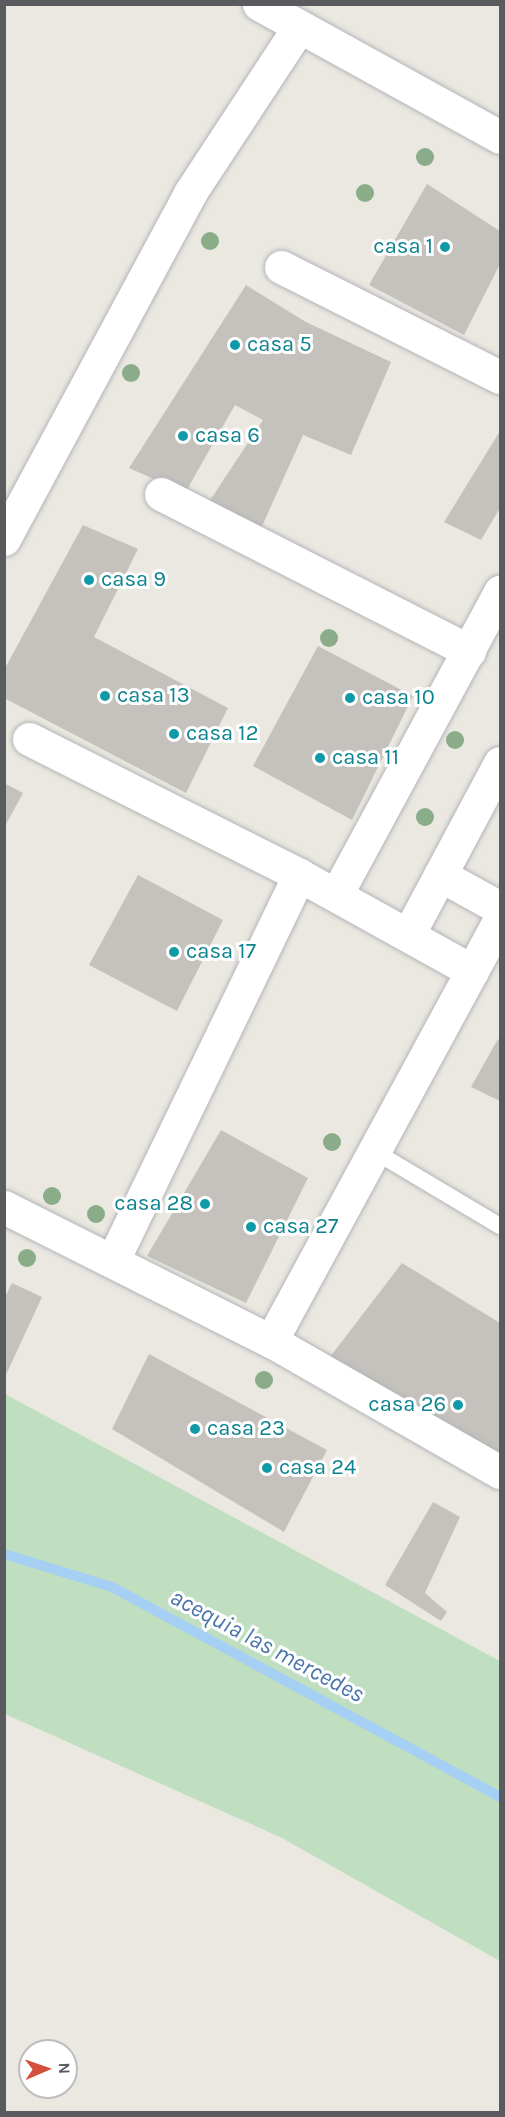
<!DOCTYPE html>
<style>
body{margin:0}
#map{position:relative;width:505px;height:2117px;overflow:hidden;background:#eae8e0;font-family:Karla,sans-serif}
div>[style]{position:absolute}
.green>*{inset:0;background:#bfdfc0}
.stream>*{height:10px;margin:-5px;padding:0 5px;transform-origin:5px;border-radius:5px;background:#a6cff4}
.building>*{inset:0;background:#c5c2bd}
.roads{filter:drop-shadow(0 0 2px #b3b5b9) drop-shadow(0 0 2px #b3b5b9)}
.service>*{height:16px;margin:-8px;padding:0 8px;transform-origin:8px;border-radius:8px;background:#fff}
.minor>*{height:33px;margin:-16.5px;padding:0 16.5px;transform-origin:16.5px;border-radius:16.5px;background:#fff}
.trees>*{width:18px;height:18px;margin:-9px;border-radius:50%;background:#8aac89}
.dots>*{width:16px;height:16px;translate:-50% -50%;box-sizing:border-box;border:3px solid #fff;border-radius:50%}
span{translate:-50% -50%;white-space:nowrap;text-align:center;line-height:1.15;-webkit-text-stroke:6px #fff;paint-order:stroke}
.culture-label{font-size:22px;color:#0d838f}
.right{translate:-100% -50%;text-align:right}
.left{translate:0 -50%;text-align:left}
.water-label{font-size:24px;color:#4a75ab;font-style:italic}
.frame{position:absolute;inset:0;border:6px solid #595b5f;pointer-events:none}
.north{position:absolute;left:18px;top:2039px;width:60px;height:60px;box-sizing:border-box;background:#fff;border:2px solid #bdbdbf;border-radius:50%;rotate:88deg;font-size:16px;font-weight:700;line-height:24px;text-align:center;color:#595b5f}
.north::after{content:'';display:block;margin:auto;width:21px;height:27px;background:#d44f3c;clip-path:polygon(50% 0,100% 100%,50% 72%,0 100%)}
</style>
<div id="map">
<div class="green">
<i style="clip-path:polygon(5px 1394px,500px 1661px,500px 1961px,282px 1838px,5px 1714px)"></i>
</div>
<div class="stream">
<i style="left:4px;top:1554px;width:113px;rotate:17deg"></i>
<i style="left:112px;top:1587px;width:441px;rotate:28.4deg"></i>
</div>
<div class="building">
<i style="clip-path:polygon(427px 184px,500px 231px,500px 264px,464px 335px,369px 285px)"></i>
<i style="clip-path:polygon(246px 285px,306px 322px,391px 362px,351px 455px,303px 435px,259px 533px,205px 508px,263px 420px,235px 405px,185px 493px,129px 468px)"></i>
<i style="clip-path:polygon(500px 431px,500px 508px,481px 540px,444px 522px)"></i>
<i style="clip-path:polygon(83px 525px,138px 549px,94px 637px,228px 708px,186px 793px,4px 698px,4px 670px)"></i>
<i style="clip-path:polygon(318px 646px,413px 696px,352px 820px,253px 766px)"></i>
<i style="clip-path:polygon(4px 783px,23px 793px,4px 828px)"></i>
<i style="clip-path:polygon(138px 875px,223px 920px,177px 1011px,89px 965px)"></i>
<i style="clip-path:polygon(498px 1039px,500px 1041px,500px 1101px,471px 1087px)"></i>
<i style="clip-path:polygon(221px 1130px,308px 1178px,246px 1303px,147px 1256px)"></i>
<i style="clip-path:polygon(402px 1263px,500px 1323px,500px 1454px,330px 1357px)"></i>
<i style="clip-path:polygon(12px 1283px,42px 1297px,5px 1377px,5px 1297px)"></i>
<i style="clip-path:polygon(149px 1354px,327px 1450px,284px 1532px,112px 1429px)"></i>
<i style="clip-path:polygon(433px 1502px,460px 1517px,425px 1593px,447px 1612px,441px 1621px,385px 1585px)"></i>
</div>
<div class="roads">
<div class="service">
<i style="left:374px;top:1151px;width:147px;rotate:30.8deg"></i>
</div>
<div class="minor">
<i style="left:259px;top:4px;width:275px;rotate:28.9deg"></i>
<i style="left:281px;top:267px;width:245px;rotate:26.7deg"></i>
<i style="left:161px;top:494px;width:346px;rotate:27deg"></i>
<i style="left:4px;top:539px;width:393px;rotate:-61.7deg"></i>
<i style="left:190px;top:193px;width:199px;rotate:-56.7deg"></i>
<i style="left:29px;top:739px;width:302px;rotate:26.7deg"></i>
<i style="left:299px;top:875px;width:198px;rotate:29deg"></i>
<i style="left:440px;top:875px;width:68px;rotate:28.8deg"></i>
<i style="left:336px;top:895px;width:345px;rotate:-61.6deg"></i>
<i style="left:408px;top:935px;width:195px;rotate:-61.9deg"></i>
<i style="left:4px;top:1207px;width:299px;rotate:26.7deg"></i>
<i style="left:271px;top:1341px;width:264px;rotate:29.8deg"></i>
<i style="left:113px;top:1260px;width:428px;rotate:-64.2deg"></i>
<i style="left:271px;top:1341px;width:480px;rotate:-61.5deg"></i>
</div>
</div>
<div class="trees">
<i style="left:425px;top:157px"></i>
<i style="left:365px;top:193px"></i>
<i style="left:210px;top:241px"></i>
<i style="left:131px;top:373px"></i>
<i style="left:329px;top:638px"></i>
<i style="left:455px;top:740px"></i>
<i style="left:425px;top:817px"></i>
<i style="left:332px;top:1142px"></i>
<i style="left:52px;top:1196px"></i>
<i style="left:96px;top:1214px"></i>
<i style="left:27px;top:1258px"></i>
<i style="left:264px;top:1380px"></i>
</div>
<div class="dots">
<i style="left:445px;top:247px;background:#0f9aa8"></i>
<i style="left:235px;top:345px;background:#0f9aa8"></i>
<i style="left:183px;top:436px;background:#0f9aa8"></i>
<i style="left:89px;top:580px;background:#0f9aa8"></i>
<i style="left:105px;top:696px;background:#0f9aa8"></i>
<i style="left:350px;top:698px;background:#0f9aa8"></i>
<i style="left:174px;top:734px;background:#0f9aa8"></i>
<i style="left:320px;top:758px;background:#0f9aa8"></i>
<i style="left:174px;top:952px;background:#0f9aa8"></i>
<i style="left:205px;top:1204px;background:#0f9aa8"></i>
<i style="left:251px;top:1227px;background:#0f9aa8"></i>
<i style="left:458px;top:1405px;background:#0f9aa8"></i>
<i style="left:195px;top:1429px;background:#0f9aa8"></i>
<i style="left:267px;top:1468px;background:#0f9aa8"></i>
</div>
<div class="culture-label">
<span class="right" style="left:433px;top:247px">casa 1</span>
<span class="left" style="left:247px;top:345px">casa 5</span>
<span class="left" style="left:195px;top:436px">casa 6</span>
<span class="left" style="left:101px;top:580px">casa 9</span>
<span class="left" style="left:117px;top:696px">casa 13</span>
<span class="left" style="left:362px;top:698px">casa 10</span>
<span class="left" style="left:186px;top:734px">casa 12</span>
<span class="left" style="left:332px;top:758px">casa 11</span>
<span class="left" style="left:186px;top:952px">casa 17</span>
<span class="right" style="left:193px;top:1204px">casa 28</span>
<span class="left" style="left:263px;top:1227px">casa 27</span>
<span class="right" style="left:446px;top:1405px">casa 26</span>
<span class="left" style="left:207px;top:1429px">casa 23</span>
<span class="left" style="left:279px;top:1468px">casa 24</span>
</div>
<div class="water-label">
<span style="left:267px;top:1646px;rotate:28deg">acequia las mercedes</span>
</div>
<div class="frame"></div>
<div class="north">N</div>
</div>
